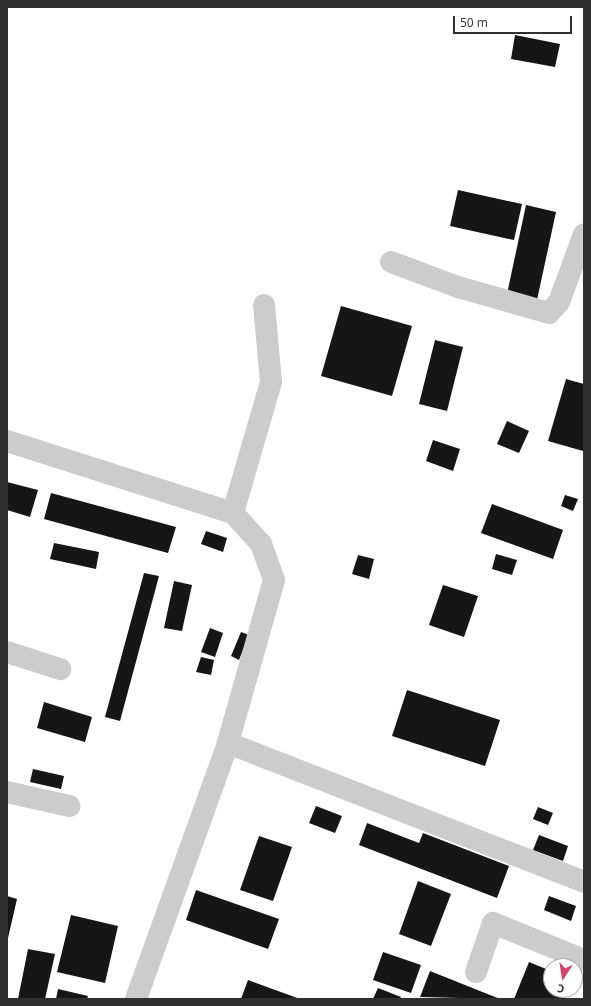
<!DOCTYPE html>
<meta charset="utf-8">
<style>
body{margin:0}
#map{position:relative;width:591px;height:1006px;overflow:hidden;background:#fff;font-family:"Open Sans",sans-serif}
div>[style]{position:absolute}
.building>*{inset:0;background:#161616}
.minor>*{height:22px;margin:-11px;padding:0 11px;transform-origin:11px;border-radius:11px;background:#ccc}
span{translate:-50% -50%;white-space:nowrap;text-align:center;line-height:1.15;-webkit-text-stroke:4px #fff;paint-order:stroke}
.frame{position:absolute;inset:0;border:8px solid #2f2f2f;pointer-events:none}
.north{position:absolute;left:543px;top:958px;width:40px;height:40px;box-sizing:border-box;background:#fff;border:1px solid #acacac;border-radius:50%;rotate:192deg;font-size:11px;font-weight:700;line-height:16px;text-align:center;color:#2f2f2f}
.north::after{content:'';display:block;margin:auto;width:14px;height:18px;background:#cf486a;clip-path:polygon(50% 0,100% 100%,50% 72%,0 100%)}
.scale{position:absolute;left:453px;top:16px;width:119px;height:18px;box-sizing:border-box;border:2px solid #2f2f2f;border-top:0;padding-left:5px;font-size:12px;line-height:14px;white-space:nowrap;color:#2f2f2f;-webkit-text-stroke:3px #fff;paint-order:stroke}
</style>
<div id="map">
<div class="building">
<i style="clip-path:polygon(515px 35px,560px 44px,555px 67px,511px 59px)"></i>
<i style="clip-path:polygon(458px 190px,522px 204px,514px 240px,450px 226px)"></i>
<i style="clip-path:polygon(526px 205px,556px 212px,537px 300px,507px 294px)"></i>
<i style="clip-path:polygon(341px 306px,412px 326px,392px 396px,321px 376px)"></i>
<i style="clip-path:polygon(435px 340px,463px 347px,447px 411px,419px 404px)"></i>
<i style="clip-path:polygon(566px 379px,584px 384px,583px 451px,548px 441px)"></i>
<i style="clip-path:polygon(507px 421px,529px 431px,519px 453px,497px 444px)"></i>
<i style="clip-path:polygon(433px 440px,460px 449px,453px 471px,426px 461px)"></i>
<i style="clip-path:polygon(7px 482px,38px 490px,30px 517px,7px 510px)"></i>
<i style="clip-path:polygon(51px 493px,176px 527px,168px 553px,44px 519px)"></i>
<i style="clip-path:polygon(565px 495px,578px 499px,573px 511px,561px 506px)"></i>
<i style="clip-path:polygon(492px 504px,563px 530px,553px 559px,481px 533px)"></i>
<i style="clip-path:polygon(206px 531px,227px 538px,223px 552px,201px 544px)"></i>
<i style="clip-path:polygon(54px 543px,99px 552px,96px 569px,50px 559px)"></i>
<i style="clip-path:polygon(496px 554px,517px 560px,512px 575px,492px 569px)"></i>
<i style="clip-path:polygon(358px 555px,374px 559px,369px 579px,352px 574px)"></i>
<i style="clip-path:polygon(144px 573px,159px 576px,120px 721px,105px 717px)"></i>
<i style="clip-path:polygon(174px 581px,192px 585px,182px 631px,164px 628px)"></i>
<i style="clip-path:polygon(443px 585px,478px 596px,464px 637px,429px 625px)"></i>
<i style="clip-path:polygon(210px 628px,223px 633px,215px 657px,201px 652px)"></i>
<i style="clip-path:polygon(241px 632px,249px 635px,239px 660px,231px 656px)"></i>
<i style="clip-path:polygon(201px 657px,214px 660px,211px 675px,196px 672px)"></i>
<i style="clip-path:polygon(407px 690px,500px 720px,485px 766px,392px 736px)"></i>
<i style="clip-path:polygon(44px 702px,92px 717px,85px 742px,37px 728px)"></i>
<i style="clip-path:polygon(33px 769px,64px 776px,61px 789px,30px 782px)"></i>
<i style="clip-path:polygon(316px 806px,342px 816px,335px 833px,309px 823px)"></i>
<i style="clip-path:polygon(538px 807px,553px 813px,548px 825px,533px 819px)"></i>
<i style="clip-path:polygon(367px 823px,419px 843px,423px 833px,509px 866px,497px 898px,359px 845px)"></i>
<i style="clip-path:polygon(539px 835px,568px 846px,563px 861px,533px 850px)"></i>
<i style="clip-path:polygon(259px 836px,292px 847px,273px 901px,240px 890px)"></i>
<i style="clip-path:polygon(418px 881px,451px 894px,431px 946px,399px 934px)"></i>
<i style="clip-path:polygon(196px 890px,279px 919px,268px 949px,186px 920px)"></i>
<i style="clip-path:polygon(7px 896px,17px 899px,8px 938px,7px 938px)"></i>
<i style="clip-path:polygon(549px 896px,576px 906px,571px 921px,544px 910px)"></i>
<i style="clip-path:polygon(71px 915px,118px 926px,105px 983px,57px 972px)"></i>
<i style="clip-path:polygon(28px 949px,55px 954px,45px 999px,18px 999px)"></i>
<i style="clip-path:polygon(383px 952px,421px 965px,411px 993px,373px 980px)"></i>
<i style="clip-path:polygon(529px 962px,551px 971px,551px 990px,566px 990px,562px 999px,514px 999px)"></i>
<i style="clip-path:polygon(430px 971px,500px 999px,420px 997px)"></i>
<i style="clip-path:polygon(248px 980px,300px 999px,241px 999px)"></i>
<i style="clip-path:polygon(378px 988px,401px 997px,400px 999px,373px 999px)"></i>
<i style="clip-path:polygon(58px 989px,88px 996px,87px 999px,56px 999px)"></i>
</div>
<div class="minor">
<i style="left:391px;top:262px;width:72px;rotate:20.5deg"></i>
<i style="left:458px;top:287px;width:95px;rotate:15.9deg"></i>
<i style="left:549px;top:313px;width:15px;rotate:-48deg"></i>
<i style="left:559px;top:302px;width:72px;rotate:-69.8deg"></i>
<i style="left:264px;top:305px;width:77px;rotate:84.8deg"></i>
<i style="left:271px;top:382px;width:136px;rotate:106.2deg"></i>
<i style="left:233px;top:513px;width:42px;rotate:47.9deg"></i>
<i style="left:261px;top:544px;width:38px;rotate:70deg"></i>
<i style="left:274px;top:580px;width:169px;rotate:105.8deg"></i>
<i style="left:228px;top:743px;width:382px;rotate:21.3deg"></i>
<i style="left:7px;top:441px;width:237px;rotate:17.7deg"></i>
<i style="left:7px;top:652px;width:56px;rotate:17.8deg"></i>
<i style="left:7px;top:792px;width:64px;rotate:12.7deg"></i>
<i style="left:476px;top:972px;width:52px;rotate:-70.9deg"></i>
<i style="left:493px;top:923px;width:98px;rotate:22.1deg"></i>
<i style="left:136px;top:999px;width:272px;rotate:-70.2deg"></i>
</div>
<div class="frame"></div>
<div class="north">С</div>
<div class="scale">50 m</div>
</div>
